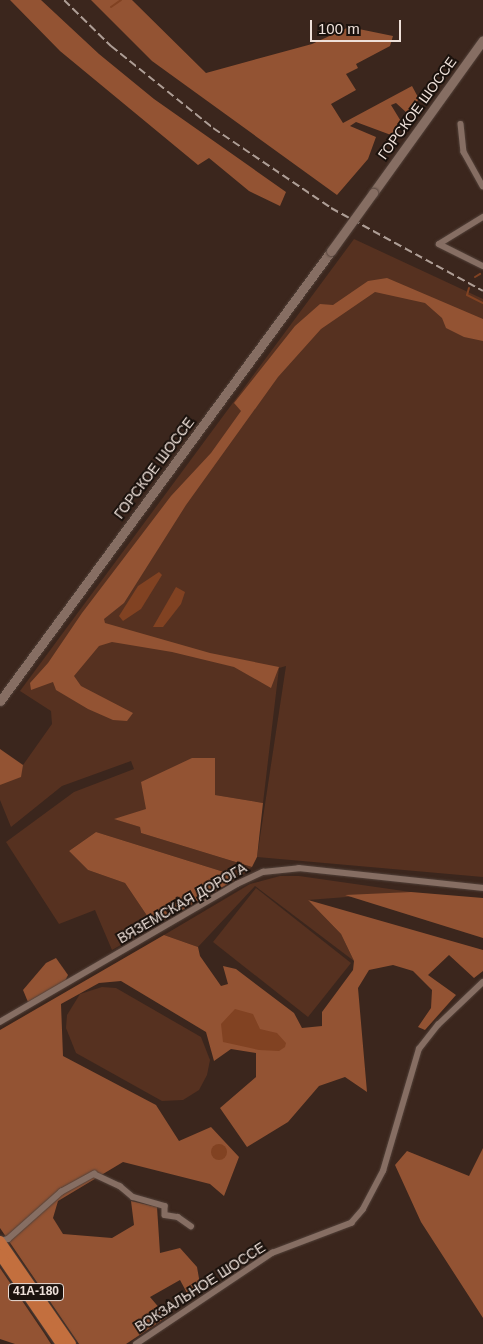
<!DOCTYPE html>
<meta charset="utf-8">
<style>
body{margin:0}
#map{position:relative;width:483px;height:1344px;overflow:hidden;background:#3b261d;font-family:Helvetica,sans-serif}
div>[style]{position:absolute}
.green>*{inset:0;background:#563120}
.forest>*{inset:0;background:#935333}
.water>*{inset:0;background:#814222}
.round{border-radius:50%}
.stream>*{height:2px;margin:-1px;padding:0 1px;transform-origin:1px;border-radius:1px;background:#814222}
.roads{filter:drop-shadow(0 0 1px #524139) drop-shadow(0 0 1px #524139)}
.street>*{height:5.5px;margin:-2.75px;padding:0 2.75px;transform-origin:2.75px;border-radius:2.75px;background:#866e63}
.secondary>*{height:9px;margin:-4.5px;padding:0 4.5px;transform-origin:4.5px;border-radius:4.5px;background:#866e63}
.primary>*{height:10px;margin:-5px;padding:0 5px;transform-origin:5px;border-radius:5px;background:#c36f3e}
.rail>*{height:2px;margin-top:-1px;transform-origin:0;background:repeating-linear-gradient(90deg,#ae9e96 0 8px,transparent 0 12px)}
.bridges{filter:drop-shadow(0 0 1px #524139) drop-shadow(0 0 1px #524139)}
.secondary-bridge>*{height:9px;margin:-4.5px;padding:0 4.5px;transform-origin:4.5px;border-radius:4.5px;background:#866e63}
span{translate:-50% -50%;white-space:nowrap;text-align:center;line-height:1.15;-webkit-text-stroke:4px #1b120d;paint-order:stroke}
.shield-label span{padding:1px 4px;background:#1b120d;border:1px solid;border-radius:4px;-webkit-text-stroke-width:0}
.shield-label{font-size:12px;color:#eee0d9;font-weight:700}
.street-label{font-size:14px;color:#eee0d9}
.scale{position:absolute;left:310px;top:20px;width:91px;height:22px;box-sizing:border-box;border:2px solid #eee0d9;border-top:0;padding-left:6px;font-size:15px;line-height:18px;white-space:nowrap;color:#eee0d9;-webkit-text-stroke:4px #1b120d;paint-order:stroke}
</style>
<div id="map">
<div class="green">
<i style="clip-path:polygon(354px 239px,483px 299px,483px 877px,257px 857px,286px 666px,279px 668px,263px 803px,215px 795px,115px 819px,140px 827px,141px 833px,252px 867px,240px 877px,96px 832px,69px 851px,88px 870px,125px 883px,154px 926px,112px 950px,95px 910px,59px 924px,6px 842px,74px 792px,134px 769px,131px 761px,62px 786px,11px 827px,0 800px,0 785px,23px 765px,52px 724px,51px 711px,20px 691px)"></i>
<i style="clip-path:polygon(280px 876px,299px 876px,411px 892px,308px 900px,341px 934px,354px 961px,255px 886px,198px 947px,164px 935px,250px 884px)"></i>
<i style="clip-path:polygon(256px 888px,351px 963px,308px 1017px,213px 942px)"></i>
<i style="clip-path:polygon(102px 987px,116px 988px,201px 1037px,210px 1060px,207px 1075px,199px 1090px,183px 1100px,162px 1101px,76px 1053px,66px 1028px,67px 1015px,80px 994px)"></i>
</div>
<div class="forest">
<i style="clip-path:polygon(10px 0,41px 0,99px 54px,154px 99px,286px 192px,280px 206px,249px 191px,209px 158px,198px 165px,60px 51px)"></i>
<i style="clip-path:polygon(91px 0,132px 0,206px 73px,312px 44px,349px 27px,393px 36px,390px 46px,356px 64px,358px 68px,346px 74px,356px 90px,331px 104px,343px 123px,412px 86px,419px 99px,407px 113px,396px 103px,391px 105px,402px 123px,391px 135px,356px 122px,350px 126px,376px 137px,368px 159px,337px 195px,152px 61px)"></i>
<i style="clip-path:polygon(387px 278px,483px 319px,483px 341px,464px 337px,446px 328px,442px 318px,425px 303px,375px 292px,321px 329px,278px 377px,186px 505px,124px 603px,104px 619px,105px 623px,210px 653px,279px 667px,271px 688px,234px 667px,172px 652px,112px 642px,99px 646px,74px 676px,81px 686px,133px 713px,127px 721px,113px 720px,88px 709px,56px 690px,53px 682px,31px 690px,30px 683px,48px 663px,82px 613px,171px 496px,211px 453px,241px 411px,234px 403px,295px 326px,320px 304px,333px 305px,368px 281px)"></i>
<i style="clip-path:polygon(0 749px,23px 765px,21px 777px,0 785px)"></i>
<i style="clip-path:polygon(192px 758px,215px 758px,215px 795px,263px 803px,257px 857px,252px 867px,141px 833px,140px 827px,114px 819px,146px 809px,141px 782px)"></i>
<i style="clip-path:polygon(96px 832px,240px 877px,154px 926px,125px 883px,88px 870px,69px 851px)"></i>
<i style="clip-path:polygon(411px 892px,483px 898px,483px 938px,345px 895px)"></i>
<i style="clip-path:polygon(308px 900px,483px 950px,483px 971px,474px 978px,449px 955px,428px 975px,456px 995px,425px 1030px,418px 1027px,431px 1008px,432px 990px,413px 971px,393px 965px,369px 970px,358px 988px,367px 1092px,345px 1077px,319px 1086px,288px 1122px,247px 1147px,220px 1108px,256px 1077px,256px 1053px,231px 1049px,214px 1061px,206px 1032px,121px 981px,99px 983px,61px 1004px,63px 1056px,156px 1105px,179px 1141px,211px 1127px,239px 1157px,224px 1196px,210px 1184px,123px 1162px,58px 1201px,53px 1218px,63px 1234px,112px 1238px,134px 1225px,131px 1201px,157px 1207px,160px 1253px,180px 1248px,197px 1267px,200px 1284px,187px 1293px,180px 1280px,150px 1297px,167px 1317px,126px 1344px,79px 1344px,0 1228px,0 1030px,164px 935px,198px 947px,200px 956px,221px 986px,228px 984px,223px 966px,236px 969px,294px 1013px,302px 1028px,322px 1026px,322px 1012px,353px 970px,354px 961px,341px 934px)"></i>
<i style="clip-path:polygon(56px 958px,68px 975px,65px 981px,28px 1002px,23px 990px,46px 963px)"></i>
<i style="clip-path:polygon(483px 1148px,483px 1318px,421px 1222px,395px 1165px,407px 1151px,469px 1176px)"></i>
<i style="clip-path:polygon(0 1268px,44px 1333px,51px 1344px,15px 1344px,0 1339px)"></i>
</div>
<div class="water">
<i style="clip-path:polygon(159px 572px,162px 575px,141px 609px,123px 621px,119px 616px,138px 586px)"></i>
<i style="clip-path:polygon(176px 587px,185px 592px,181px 604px,163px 627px,153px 627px)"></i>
<i style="clip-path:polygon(235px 1009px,253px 1014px,260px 1029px,277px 1033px,286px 1043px,285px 1047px,279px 1051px,259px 1050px,223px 1042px,221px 1024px)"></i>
<i class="round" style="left:211px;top:1144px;width:16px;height:16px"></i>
</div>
<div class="stream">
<i style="left:111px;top:7px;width:12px;rotate:-35deg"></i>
<i style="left:475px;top:277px;width:6px;rotate:-31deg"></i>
<i style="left:469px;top:288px;width:7px;rotate:106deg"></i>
<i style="left:467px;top:295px;width:18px;rotate:27deg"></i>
</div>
<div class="roads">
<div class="street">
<i style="left:461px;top:124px;width:28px;rotate:84deg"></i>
<i style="left:464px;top:152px;width:39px;rotate:61deg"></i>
<i style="left:439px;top:244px;width:52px;rotate:-31.5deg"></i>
<i style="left:439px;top:244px;width:49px;rotate:26.6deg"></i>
<i style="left:0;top:1022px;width:274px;rotate:-30.2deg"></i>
<i style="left:237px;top:884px;width:29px;rotate:-25deg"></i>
<i style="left:263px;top:872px;width:36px;rotate:-6deg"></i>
<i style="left:299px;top:868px;width:185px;rotate:6.2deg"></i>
<i style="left:1px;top:1241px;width:7px;rotate:-16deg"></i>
<i style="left:8px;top:1239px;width:71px;rotate:-41.6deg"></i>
<i style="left:61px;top:1192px;width:38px;rotate:-29deg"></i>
<i style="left:94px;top:1174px;width:29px;rotate:25deg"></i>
<i style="left:120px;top:1186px;width:17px;rotate:40deg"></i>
<i style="left:133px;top:1197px;width:33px;rotate:16deg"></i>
<i style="left:165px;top:1206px;width:9px;rotate:90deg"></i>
<i style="left:165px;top:1215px;width:13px;rotate:9deg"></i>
<i style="left:178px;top:1217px;width:16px;rotate:35deg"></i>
<i style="left:136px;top:1344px;width:164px;rotate:-33.8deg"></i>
<i style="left:272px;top:1253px;width:85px;rotate:-20.8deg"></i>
<i style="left:351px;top:1223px;width:18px;rotate:-49deg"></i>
<i style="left:363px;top:1209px;width:43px;rotate:-62.2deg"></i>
<i style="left:383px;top:1171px;width:127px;rotate:-73.6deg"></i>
<i style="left:419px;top:1049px;width:31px;rotate:-52deg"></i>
<i style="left:438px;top:1025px;width:62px;rotate:-43.7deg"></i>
</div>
<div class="secondary">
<i style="left:373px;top:193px;width:188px;rotate:-54.3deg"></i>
<i style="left:0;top:701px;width:559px;rotate:-53.66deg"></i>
</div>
<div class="primary">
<i style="left:0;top:1241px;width:125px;rotate:55.4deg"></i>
<i style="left:0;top:1255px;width:108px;rotate:55.6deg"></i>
</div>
</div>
<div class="rail">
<i style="left:64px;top:0;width:66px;rotate:44.4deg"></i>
<i style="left:111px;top:46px;width:131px;rotate:38.8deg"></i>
<i style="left:213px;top:128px;width:143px;rotate:34.1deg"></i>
<i style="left:331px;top:208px;width:173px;rotate:28.6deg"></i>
</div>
<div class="bridges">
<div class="secondary-bridge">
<i style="left:331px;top:251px;width:72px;rotate:-54.1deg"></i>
</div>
</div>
<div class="shield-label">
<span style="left:36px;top:1292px">41А-180</span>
</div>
<div class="street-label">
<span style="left:417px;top:108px;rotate:-54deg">ГОРСКОЕ ШОССЕ</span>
<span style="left:154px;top:468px;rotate:-53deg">ГОРСКОЕ ШОССЕ</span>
<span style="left:182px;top:903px;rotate:-30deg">ВЯЗЕМСКАЯ ДОРОГА</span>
<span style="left:200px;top:1287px;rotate:-33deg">ВОКЗАЛЬНОЕ ШОССЕ</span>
</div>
<div class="scale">100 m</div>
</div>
